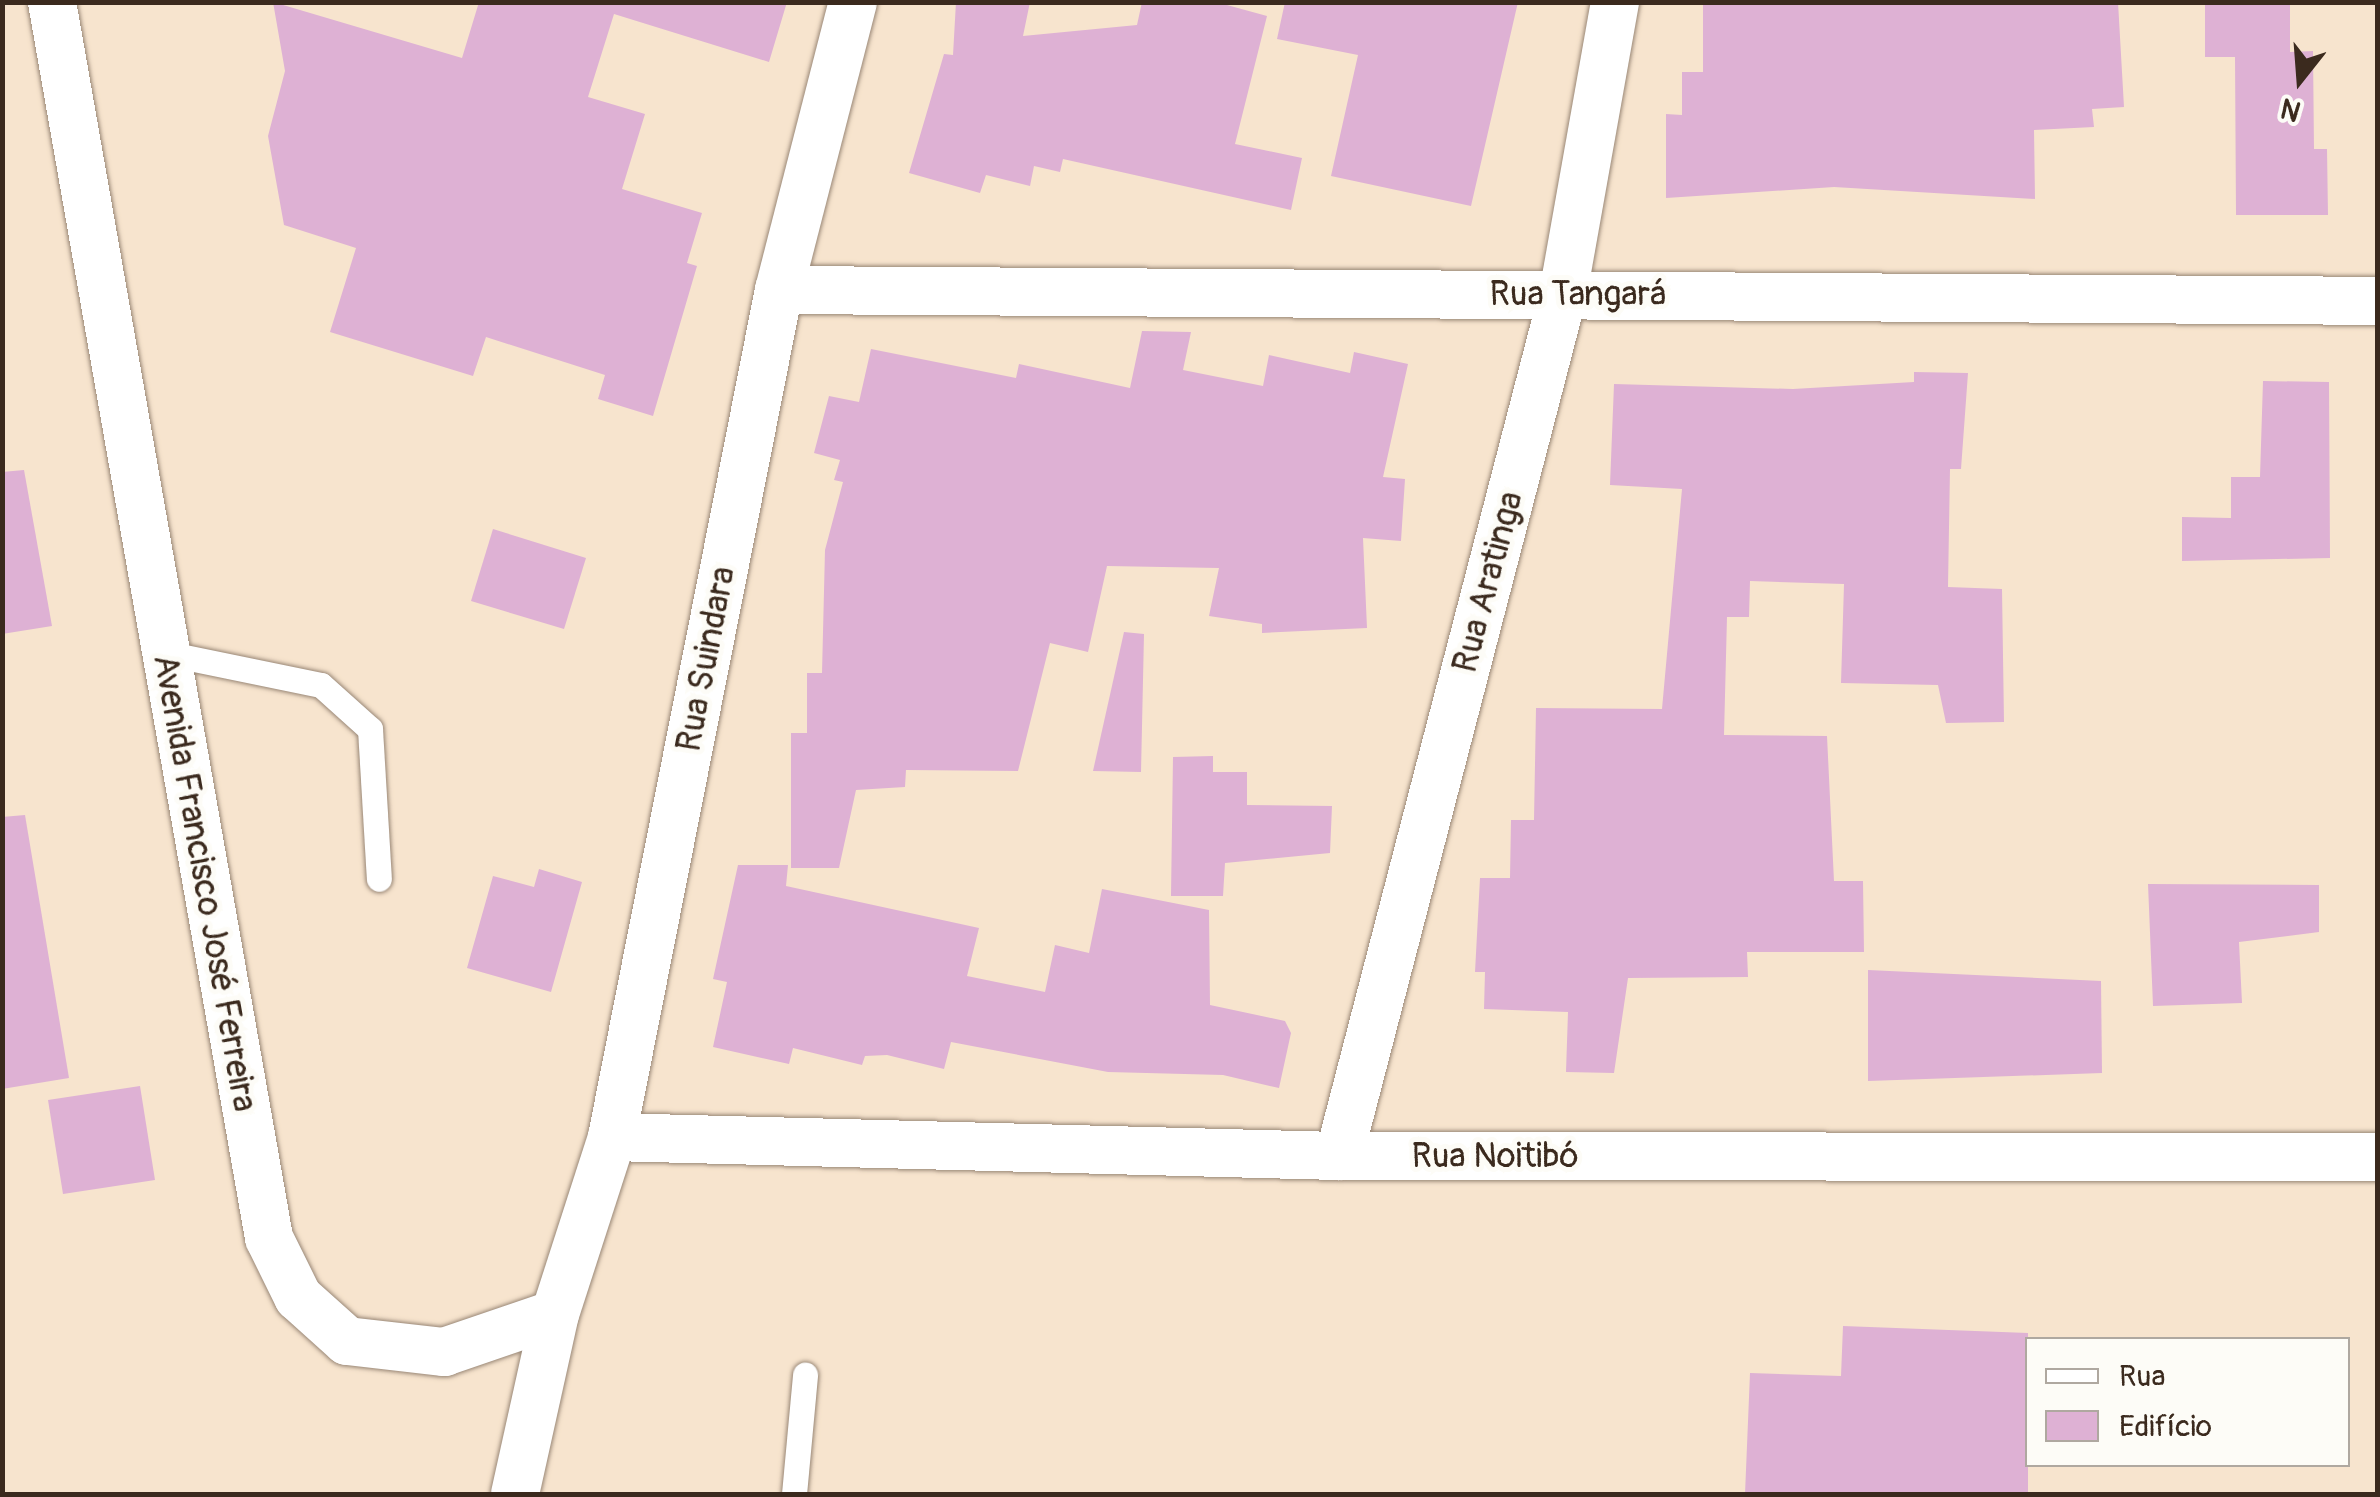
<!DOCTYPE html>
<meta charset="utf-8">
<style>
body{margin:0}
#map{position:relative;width:2380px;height:1497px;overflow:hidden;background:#f7e4ce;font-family:Pangolin,sans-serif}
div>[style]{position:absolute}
.building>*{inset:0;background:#deb1d4}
.roads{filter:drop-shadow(0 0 2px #998776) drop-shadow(0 0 2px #998776)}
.service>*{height:25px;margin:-12.5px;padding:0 12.5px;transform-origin:12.5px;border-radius:12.5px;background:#fff}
.minor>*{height:48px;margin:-24px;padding:0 24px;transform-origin:24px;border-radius:24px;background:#fff}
span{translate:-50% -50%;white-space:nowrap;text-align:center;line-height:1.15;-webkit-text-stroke:10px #fdfcf7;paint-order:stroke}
.street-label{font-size:35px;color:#3b2a1e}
.frame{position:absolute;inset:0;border:5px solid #3b2a1e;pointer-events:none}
.legend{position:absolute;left:2025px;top:1337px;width:325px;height:130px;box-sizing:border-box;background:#fdfcf7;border:2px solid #afa8a0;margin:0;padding:12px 18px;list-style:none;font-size:30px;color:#3b2a1e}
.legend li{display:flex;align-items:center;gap:20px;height:50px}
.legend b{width:50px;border:2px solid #afa8a0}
.north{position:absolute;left:2250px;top:30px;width:100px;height:100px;-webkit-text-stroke:8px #fdfcf7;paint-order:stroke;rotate:197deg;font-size:28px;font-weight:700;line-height:40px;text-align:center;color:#3b2a1e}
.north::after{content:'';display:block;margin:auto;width:35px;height:45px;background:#3b2a1e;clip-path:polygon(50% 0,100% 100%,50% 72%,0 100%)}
</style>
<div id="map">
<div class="building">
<i style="clip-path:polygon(273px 2px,462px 58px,479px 2px,787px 2px,769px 62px,614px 14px,588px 97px,645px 114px,622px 189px,702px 213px,687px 263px,697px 266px,653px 416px,598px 399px,605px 375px,486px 337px,473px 376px,330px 332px,356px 248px,284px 225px,268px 136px,285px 71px)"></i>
<i style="clip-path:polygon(956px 2px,1030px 2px,1023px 36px,1137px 25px,1142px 2px,1216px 2px,1267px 16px,1235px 144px,1302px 158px,1291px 210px,1063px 159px,1060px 172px,1034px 166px,1030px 186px,986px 175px,980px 193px,909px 173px,944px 54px,953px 55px)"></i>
<i style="clip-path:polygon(1285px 2px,1518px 2px,1471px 206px,1331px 176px,1358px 55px,1277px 39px)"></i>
<i style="clip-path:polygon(1703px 2px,2118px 2px,2124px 107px,2092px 109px,2094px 127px,2034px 130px,2035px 199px,1834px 187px,1666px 198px,1666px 114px,1682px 115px,1682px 72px,1703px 72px)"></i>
<i style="clip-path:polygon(2205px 2px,2290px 2px,2290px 52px,2313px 51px,2314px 149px,2327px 149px,2328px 215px,2236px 215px,2235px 57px,2205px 57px)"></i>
<i style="clip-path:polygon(1142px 331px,1191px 332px,1183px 370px,1263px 386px,1269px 355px,1350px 373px,1354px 352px,1408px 364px,1383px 477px,1405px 479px,1401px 541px,1363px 538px,1367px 628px,1262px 633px,1262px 624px,1209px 616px,1219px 568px,1107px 566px,1088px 652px,1050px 643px,1018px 771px,906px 770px,905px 787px,856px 790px,839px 868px,791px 868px,791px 733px,807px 733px,807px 673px,822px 673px,825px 550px,843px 482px,834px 480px,840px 460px,814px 453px,829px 396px,859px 402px,871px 349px,1016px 378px,1019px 364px,1130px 388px)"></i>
<i style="clip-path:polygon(1914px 372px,1968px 373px,1961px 469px,1950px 469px,1948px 587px,2002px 589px,2004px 722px,1946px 723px,1938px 685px,1841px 683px,1844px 584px,1750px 581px,1749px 617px,1727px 617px,1724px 735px,1827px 736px,1834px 881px,1863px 881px,1864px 952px,1747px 952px,1748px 977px,1628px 978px,1614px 1073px,1566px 1072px,1568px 1012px,1484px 1009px,1485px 972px,1475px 972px,1480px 878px,1510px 878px,1511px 820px,1534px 820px,1536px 708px,1662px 709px,1682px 489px,1610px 485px,1614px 384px,1793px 389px,1914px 382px)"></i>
<i style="clip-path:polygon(2263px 381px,2329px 382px,2330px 558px,2182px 561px,2182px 517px,2231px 518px,2231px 477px,2260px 477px)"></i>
<i style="clip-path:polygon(24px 470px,52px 626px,2px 634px,2px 472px)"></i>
<i style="clip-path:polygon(493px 529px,586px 558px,564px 629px,471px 601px)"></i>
<i style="clip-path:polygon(1124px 632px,1144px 634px,1141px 772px,1093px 771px)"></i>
<i style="clip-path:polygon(1213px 756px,1213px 772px,1247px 772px,1247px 805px,1332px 806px,1330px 853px,1225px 863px,1223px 896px,1171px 896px,1173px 757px)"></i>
<i style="clip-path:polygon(25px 815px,69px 1078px,2px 1089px,2px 817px)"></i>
<i style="clip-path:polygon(738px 865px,788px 865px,786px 886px,979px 928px,967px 976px,1045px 992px,1055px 945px,1089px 953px,1102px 889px,1209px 910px,1210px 1005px,1285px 1021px,1291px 1033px,1279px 1088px,1223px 1075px,1108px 1072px,951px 1042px,944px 1069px,887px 1055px,865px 1056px,862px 1065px,793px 1048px,789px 1064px,713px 1047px,727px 982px,713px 979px)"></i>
<i style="clip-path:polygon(539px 869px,582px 882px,551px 992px,467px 968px,493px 876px,534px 887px)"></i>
<i style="clip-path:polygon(2148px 884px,2319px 885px,2319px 932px,2239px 942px,2242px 1003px,2153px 1006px)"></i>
<i style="clip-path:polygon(1868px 970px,2101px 981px,2102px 1073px,1868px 1081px)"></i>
<i style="clip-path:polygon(140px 1086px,155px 1180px,63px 1194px,48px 1100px)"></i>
<i style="clip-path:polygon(1843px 1326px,2028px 1333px,2028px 1494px,1745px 1494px,1750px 1373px,1841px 1376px)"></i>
</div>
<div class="roads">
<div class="service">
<i style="left:165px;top:653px;width:159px;rotate:11.6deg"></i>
<i style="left:321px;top:685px;width:66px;rotate:41.9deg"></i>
<i style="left:370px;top:729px;width:150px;rotate:86.6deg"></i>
<i style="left:794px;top:1494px;width:120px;rotate:-84.7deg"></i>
</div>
<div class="minor">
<i style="left:52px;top:2px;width:1255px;rotate:80.04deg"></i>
<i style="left:269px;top:1238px;width:66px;rotate:63.8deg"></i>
<i style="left:298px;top:1297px;width:66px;rotate:41.9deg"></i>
<i style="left:347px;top:1341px;width:98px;rotate:6.5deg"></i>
<i style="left:444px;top:1352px;width:117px;rotate:-18.9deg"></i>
<i style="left:779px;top:290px;width:1599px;rotate:0.39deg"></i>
<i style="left:612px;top:1137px;width:727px;rotate:1.5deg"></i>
<i style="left:1339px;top:1156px;width:1039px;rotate:0.06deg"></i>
<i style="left:1339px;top:1156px;width:891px;rotate:-75.43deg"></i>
<i style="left:1563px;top:294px;width:297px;rotate:-79.9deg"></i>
<i style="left:515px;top:1494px;width:184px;rotate:-77.5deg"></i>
<i style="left:555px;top:1314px;width:186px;rotate:-72.1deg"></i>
<i style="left:612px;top:1137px;width:863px;rotate:-78.85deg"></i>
<i style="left:779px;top:290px;width:297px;rotate:-75.6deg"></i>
</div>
</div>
<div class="street-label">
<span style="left:1578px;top:294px">Rua Tangará</span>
<span style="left:1488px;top:582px;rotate:-75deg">Rua Aratinga</span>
<span style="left:706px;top:659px;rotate:-79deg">Rua Suindara</span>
<span style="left:205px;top:883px;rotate:80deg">Avenida Francisco José Ferreira</span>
<span style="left:1495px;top:1156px">Rua Noitibó</span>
</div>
<div class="frame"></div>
<ul class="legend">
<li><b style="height:12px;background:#fff"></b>Rua</li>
<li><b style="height:28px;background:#deb1d4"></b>Edifício</li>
</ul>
<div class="north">N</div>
</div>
